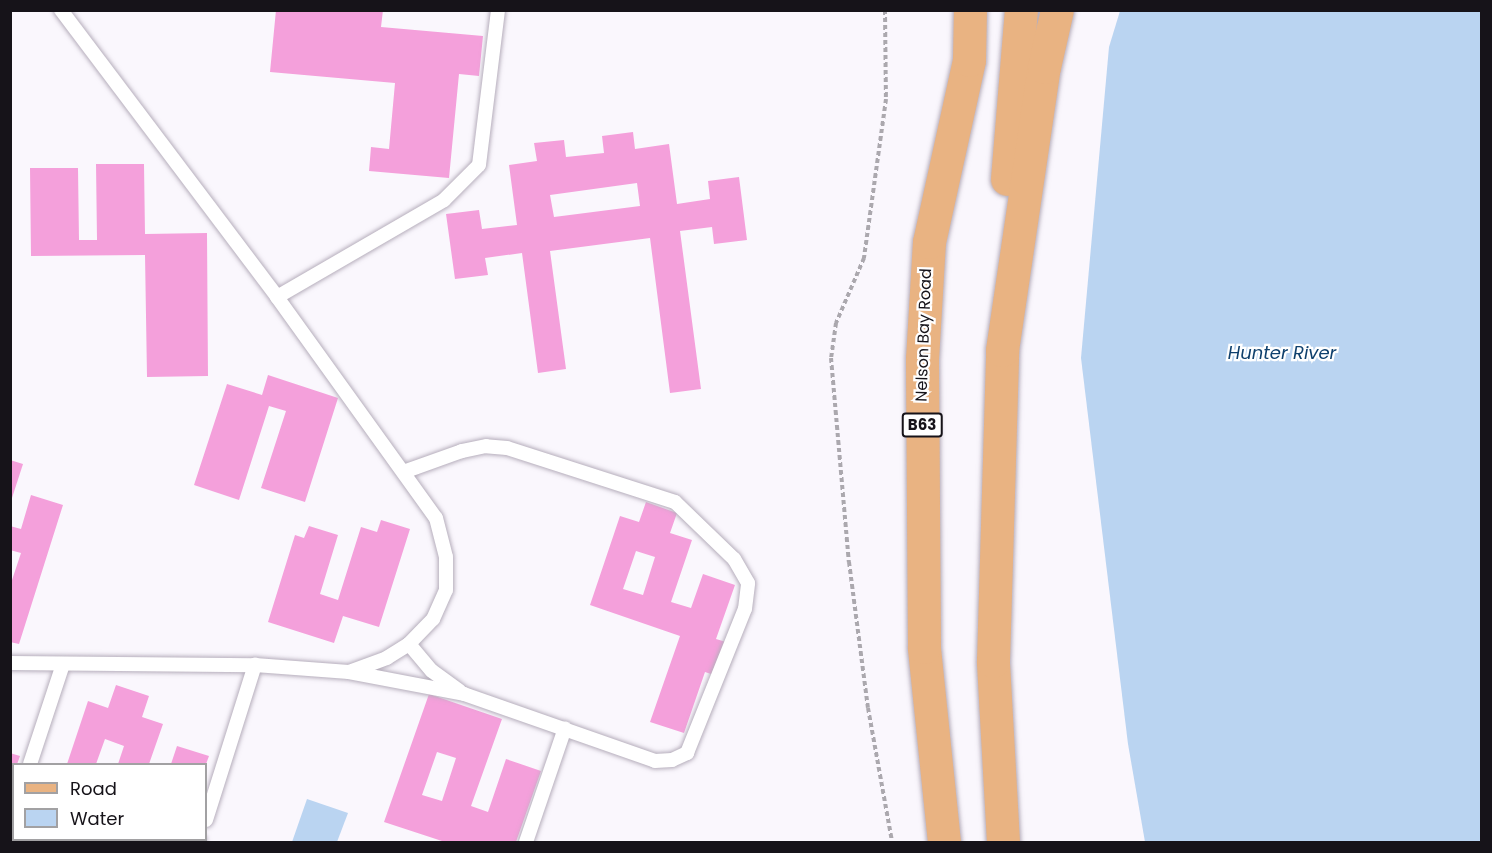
<!DOCTYPE html>
<style>
body{margin:0}
#map{position:relative;width:1492px;height:853px;overflow:hidden;background:#faf7fd;font-family:Poppins,sans-serif}
div>[style]{position:absolute}
.water>*{inset:0;background:#bad4f1}
.building>*{inset:0;background:#f4a0db}
.path>*{height:4px;margin-top:-2px;transform-origin:0;background:repeating-linear-gradient(90deg,#aba8ae 0 4.5px,transparent 0 7.5px)}
.roads{filter:drop-shadow(0 0 2px #b6aebc) drop-shadow(0 0 2px #b6aebc)}
.lane>*{height:14px;margin:-7px;padding:0 7px;transform-origin:7px;border-radius:7px;background:#fff}
.primary>*{height:33px;margin:-16.5px;padding:0 16.5px;transform-origin:16.5px;border-radius:16.5px;background:#e9b382}
span{translate:-50% -50%;white-space:nowrap;text-align:center;line-height:1.15;-webkit-text-stroke:4.5px #fff;paint-order:stroke}
.shield-label span{padding:2px 4px;background:#fff;border:2px solid;border-radius:4px;-webkit-text-stroke-width:0}
.shield-label{font-size:15px;color:#161319;font-weight:700}
.street-label{font-size:16px;color:#161319}
.water-label{font-size:18px;color:#0f406d;font-style:italic}
.frame{position:absolute;inset:0;border:12px solid #161319;pointer-events:none}
.legend{position:absolute;left:12px;top:763px;width:195px;height:78px;box-sizing:border-box;background:#fff;border:2px solid #a2a1a3;margin:0;padding:8px 10px;list-style:none;font-size:18px;color:#161319}
.legend li{display:flex;align-items:center;gap:12px;height:30px}
.legend b{width:30px;border:2px solid #a2a1a3}
</style>
<div id="map">
<div class="water">
<i style="clip-path:polygon(1120px 11px,1481px 11px,1481px 842px,1145px 842px,1128px 744px,1081px 358px,1109px 47px)"></i>
<i style="clip-path:polygon(307px 799px,348px 813px,337px 842px,292px 842px)"></i>
</div>
<div class="building">
<i style="clip-path:polygon(276px 10px,383px 10px,381px 27px,483px 36px,479px 76px,459px 74px,449px 178px,369px 171px,371px 147px,389px 149px,395px 83px,270px 72px)"></i>
<i style="clip-path:polygon(evenodd,633px 132px,635px 149px,669px 144px,677px 204px,710px 199px,708px 181px,739px 177px,747px 240px,714px 244px,712px 227px,680px 231px,701px 389px,670px 393px,650px 238px,550px 251px,566px 369px,538px 373px,522px 253px,485px 258px,488px 275px,455px 279px,446px 214px,479px 210px,482px 229px,517px 225px,509px 165px,537px 161px,534px 143px,564px 140px,566px 157px,604px 153px,602px 136px,633px 132px,637px 183px,640px 206px,554px 217px,550px 195px,637px 183px)"></i>
<i style="clip-path:polygon(96px 164px,144px 164px,145px 234px,207px 233px,208px 376px,147px 377px,145px 255px,31px 256px,30px 168px,78px 168px,79px 240px,97px 240px)"></i>
<i style="clip-path:polygon(268px 375px,338px 398px,305px 502px,261px 488px,286px 411px,269px 406px,239px 500px,194px 485px,227px 384px,262px 395px)"></i>
<i style="clip-path:polygon(10px 460px,23px 464px,11px 501px,10px 501px)"></i>
<i style="clip-path:polygon(31px 495px,63px 505px,19px 644px,10px 642px,10px 586px,21px 553px,10px 550px,10px 526px,21px 529px)"></i>
<i style="clip-path:polygon(evenodd,646px 502px,677px 513px,670px 533px,692px 540px,671px 602px,691px 608px,703px 574px,735px 585px,716px 639px,726px 642px,714px 675px,705px 672px,684px 733px,650px 722px,680px 636px,590px 605px,620px 516px,639px 522px,646px 502px,636px 551px,655px 557px,643px 595px,623px 589px,636px 551px)"></i>
<i style="clip-path:polygon(381px 520px,410px 529px,379px 627px,343px 616px,334px 643px,268px 622px,295px 535px,304px 538px,309px 526px,338px 535px,320px 594px,338px 600px,361px 527px,377px 532px)"></i>
<i style="clip-path:polygon(116px 685px,149px 696px,142px 717px,163px 724px,149px 764px,118px 764px,124px 746px,105px 739px,96px 764px,67px 764px,88px 701px,108px 708px)"></i>
<i style="clip-path:polygon(evenodd,429px 694px,502px 719px,471px 806px,488px 812px,506px 759px,541px 771px,516px 842px,445px 842px,384px 822px,429px 694px,437px 752px,456px 758px,442px 801px,422px 795px,437px 752px)"></i>
<i style="clip-path:polygon(177px 746px,209px 756px,206px 764px,171px 764px)"></i>
<i style="clip-path:polygon(10px 753px,20px 756px,11px 781px,10px 781px)"></i>
<i style="clip-path:polygon(145px 840px,180px 840px,144px 842px)"></i>
</div>
<div class="path">
<i style="left:885px;top:10px;width:89px;rotate:89.4deg"></i>
<i style="left:886px;top:99px;width:161px;rotate:97.9deg"></i>
<i style="left:864px;top:258px;width:71px;rotate:113.3deg"></i>
<i style="left:836px;top:323px;width:35px;rotate:98deg"></i>
<i style="left:831px;top:358px;width:205px;rotate:85deg"></i>
<i style="left:849px;top:562px;width:147px;rotate:82.6deg"></i>
<i style="left:868px;top:708px;width:136px;rotate:79.8deg"></i>
</div>
<div class="roads">
<div class="lane">
<i style="left:61px;top:10px;width:359px;rotate:53deg"></i>
<i style="left:277px;top:297px;width:272px;rotate:54.3deg"></i>
<i style="left:436px;top:518px;width:40px;rotate:75.6deg"></i>
<i style="left:446px;top:557px;width:33px;rotate:90deg"></i>
<i style="left:446px;top:590px;width:32px;rotate:114deg"></i>
<i style="left:433px;top:619px;width:35px;rotate:134deg"></i>
<i style="left:409px;top:644px;width:26px;rotate:148deg"></i>
<i style="left:387px;top:658px;width:40px;rotate:159.8deg"></i>
<i style="left:277px;top:297px;width:193px;rotate:-30.1deg"></i>
<i style="left:444px;top:200px;width:49px;rotate:-45deg"></i>
<i style="left:479px;top:165px;width:156px;rotate:-83deg"></i>
<i style="left:409px;top:644px;width:35px;rotate:50deg"></i>
<i style="left:432px;top:671px;width:34px;rotate:36deg"></i>
<i style="left:10px;top:663px;width:245px;rotate:0.5deg"></i>
<i style="left:255px;top:665px;width:94px;rotate:4.3deg"></i>
<i style="left:349px;top:672px;width:117px;rotate:10.8deg"></i>
<i style="left:464px;top:694px;width:202px;rotate:19.3deg"></i>
<i style="left:655px;top:761px;width:17px;rotate:-3deg"></i>
<i style="left:672px;top:760px;width:17px;rotate:-25deg"></i>
<i style="left:687px;top:753px;width:155px;rotate:-68.1deg"></i>
<i style="left:745px;top:609px;width:26px;rotate:-83deg"></i>
<i style="left:748px;top:583px;width:28px;rotate:-120deg"></i>
<i style="left:734px;top:559px;width:82px;rotate:-136deg"></i>
<i style="left:675px;top:502px;width:176px;rotate:-162.2deg"></i>
<i style="left:507px;top:448px;width:21px;rotate:-175deg"></i>
<i style="left:486px;top:446px;width:25px;rotate:168deg"></i>
<i style="left:462px;top:451px;width:59px;rotate:160.3deg"></i>
<i style="left:30px;top:764px;width:105px;rotate:-71.7deg"></i>
<i style="left:206px;top:820px;width:163px;rotate:-72.5deg"></i>
<i style="left:10px;top:827px;width:11px;rotate:-68deg"></i>
<i style="left:198px;top:842px;width:2px;rotate:-63deg"></i>
<i style="left:526px;top:842px;width:120px;rotate:-71.1deg"></i>
</div>
<div class="primary">
<i style="left:1007px;top:179px;width:170px;rotate:-85.3deg"></i>
<i style="left:944px;top:842px;width:196px;rotate:-95.9deg"></i>
<i style="left:924px;top:647px;width:288px;rotate:-90.4deg"></i>
<i style="left:922px;top:359px;width:117px;rotate:-86.6deg"></i>
<i style="left:929px;top:242px;width:186px;rotate:-77.6deg"></i>
<i style="left:969px;top:60px;width:50px;rotate:-88.9deg"></i>
<i style="left:1003px;top:842px;width:181px;rotate:-93.2deg"></i>
<i style="left:993px;top:661px;width:311px;rotate:-88.3deg"></i>
<i style="left:1002px;top:350px;width:286px;rotate:-81.6deg"></i>
<i style="left:1044px;top:67px;width:58px;rotate:-77.2deg"></i>
</div>
</div>
<div class="shield-label">
<span style="left:922px;top:425px">B63</span>
</div>
<div class="street-label">
<span style="left:924px;top:335px;rotate:-88deg">Nelson Bay Road</span>
</div>
<div class="water-label">
<span style="left:1282px;top:353px">Hunter River</span>
</div>
<div class="frame"></div>
<ul class="legend">
<li><b style="height:8px;background:#e9b382"></b>Road</li>
<li><b style="height:16px;background:#bad4f1"></b>Water</li>
</ul>
</div>
